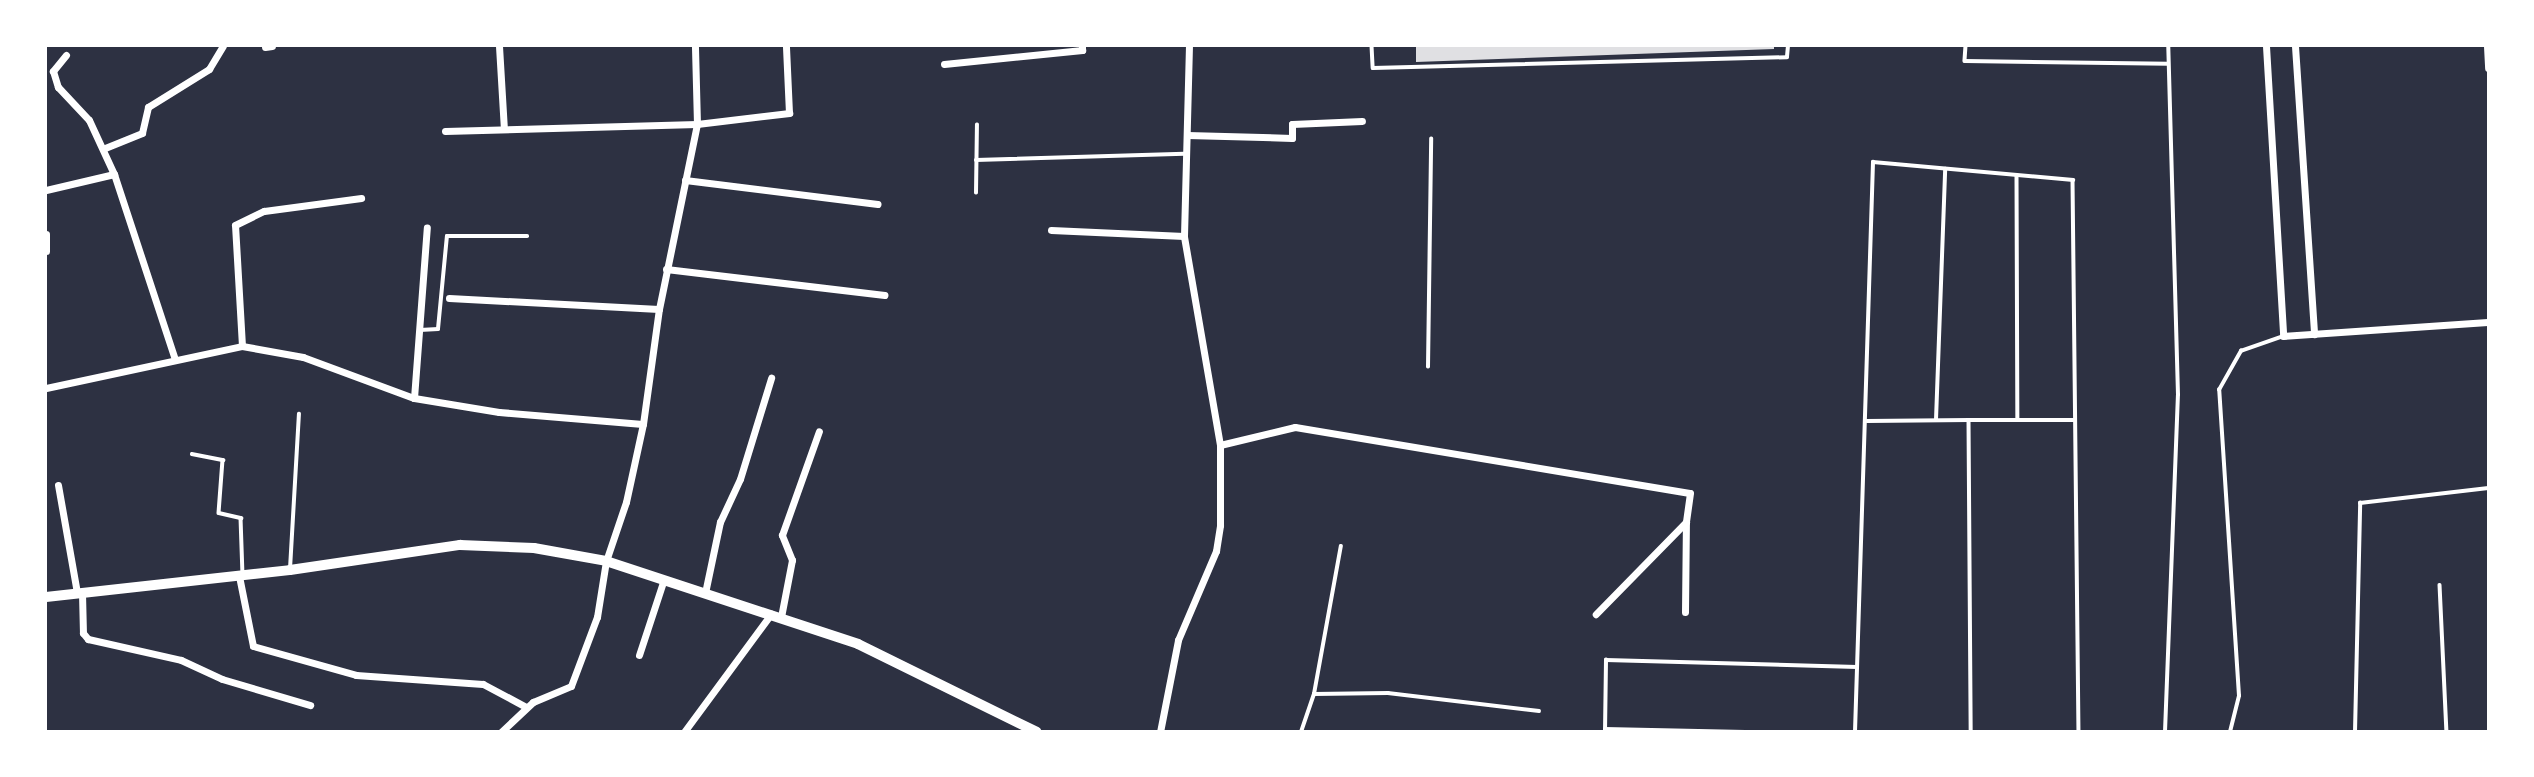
<!DOCTYPE html>
<style>
body{margin:0}
#map{position:relative;width:2534px;height:777px;overflow:hidden;background:#2d3142;font-family:"Fira Sans Condensed",sans-serif}
div>[style]{position:absolute}
.building>*{inset:0;background:#e0e0e3}
.service>*{height:3.5px;margin:-1.75px;padding:0 1.75px;transform-origin:1.75px;border-radius:1.75px;background:#fff}
.minor>*{height:7px;margin:-3.5px;padding:0 3.5px;transform-origin:3.5px;border-radius:3.5px;background:#fff}
.tertiary>*{height:10px;margin:-5px;padding:0 5px;transform-origin:5px;border-radius:5px;background:#fff}
span{translate:-50% -50%;white-space:nowrap;text-align:center;line-height:1.15;-webkit-text-stroke:5px #fff;paint-order:stroke}
.frame{position:absolute;inset:0;border:47px solid #fff;pointer-events:none}
</style>
<div id="map">
<div class="building">
<i style="clip-path:polygon(1416px 46px,1774px 46px,1774px 49px,1416px 62px)"></i>
</div>
<div class="service">
<i style="left:1372px;top:46px;width:22px;rotate:87deg"></i>
<i style="left:1373px;top:68px;width:414px;rotate:-1.5deg"></i>
<i style="left:1787px;top:57px;width:11px;rotate:-85deg"></i>
<i style="left:1966px;top:46px;width:15px;rotate:94deg"></i>
<i style="left:1965px;top:61px;width:203px;rotate:0.8deg"></i>
<i style="left:976px;top:160px;width:208px;rotate:-1.7deg"></i>
<i style="left:2017px;top:175px;width:245px;rotate:89.8deg"></i>
<i style="left:976px;top:193px;width:68px;rotate:-89.2deg"></i>
<i style="left:420px;top:330px;width:18px;rotate:-3deg"></i>
<i style="left:438px;top:329px;width:93px;rotate:-84.5deg"></i>
<i style="left:447px;top:236px;width:80px"></i>
<i style="left:1428px;top:367px;width:228px;rotate:-89.2deg"></i>
<i style="left:1936px;top:420px;width:251px;rotate:-87.9deg"></i>
<i style="left:1969px;top:420px;width:106px"></i>
<i style="left:1867px;top:421px;width:102px;rotate:-0.6deg"></i>
<i style="left:1969px;top:420px;width:312px;rotate:89.6deg"></i>
<i style="left:192px;top:454px;width:32px;rotate:11deg"></i>
<i style="left:223px;top:460px;width:53px;rotate:94.3deg"></i>
<i style="left:219px;top:513px;width:23px;rotate:13deg"></i>
<i style="left:241px;top:518px;width:57px;rotate:88deg"></i>
<i style="left:290px;top:569px;width:155px;rotate:-86.7deg"></i>
<i style="left:2440px;top:585px;width:147px;rotate:87.3deg"></i>
<i style="left:1314px;top:694px;width:74px;rotate:-0.8deg"></i>
<i style="left:1388px;top:693px;width:152px;rotate:6.8deg"></i>
<i style="left:1605px;top:729px;width:140px;rotate:1.2deg"></i>
<i style="left:1301px;top:732px;width:40px;rotate:-71.1deg"></i>
<i style="left:1314px;top:694px;width:150px;rotate:-79.7deg"></i>
<i style="left:1605px;top:732px;width:72px;rotate:-89.2deg"></i>
<i style="left:1606px;top:660px;width:251px;rotate:1.6deg"></i>
<i style="left:1855px;top:732px;width:570px;rotate:-88.19deg"></i>
<i style="left:1873px;top:162px;width:201px;rotate:5.1deg"></i>
<i style="left:2073px;top:180px;width:552px;rotate:89.38deg"></i>
<i style="left:2165px;top:732px;width:337px;rotate:-87.8deg"></i>
<i style="left:2178px;top:395px;width:349px;rotate:-91.6deg"></i>
<i style="left:2230px;top:732px;width:37px;rotate:-76deg"></i>
<i style="left:2239px;top:696px;width:307px;rotate:-93.7deg"></i>
<i style="left:2219px;top:390px;width:45px;rotate:-60.6deg"></i>
<i style="left:2241px;top:351px;width:42px;rotate:-19.3deg"></i>
<i style="left:2355px;top:732px;width:229px;rotate:-88.7deg"></i>
<i style="left:2360px;top:503px;width:129px;rotate:-6.7deg"></i>
</div>
<div class="minor">
<i style="left:499px;top:46px;width:83px;rotate:86.6deg"></i>
<i style="left:2266px;top:46px;width:290px;rotate:86.6deg"></i>
<i style="left:2283px;top:336px;width:205px;rotate:-3.9deg"></i>
<i style="left:2295px;top:46px;width:289px;rotate:86.2deg"></i>
<i style="left:2487px;top:46px;width:22px;rotate:87deg"></i>
<i style="left:265px;top:47px;width:7px;rotate:-8deg"></i>
<i style="left:66px;top:55px;width:21px;rotate:129deg"></i>
<i style="left:53px;top:71px;width:17px;rotate:73deg"></i>
<i style="left:58px;top:87px;width:45px;rotate:46.8deg"></i>
<i style="left:89px;top:120px;width:60px;rotate:65.2deg"></i>
<i style="left:944px;top:64px;width:139px;rotate:-5.8deg"></i>
<i style="left:1082px;top:50px;width:4px;rotate:-90deg"></i>
<i style="left:445px;top:131px;width:252px;rotate:-1.6deg"></i>
<i style="left:697px;top:124px;width:93px;rotate:-6.8deg"></i>
<i style="left:789px;top:113px;width:67px;rotate:-92.6deg"></i>
<i style="left:1187px;top:135px;width:105px;rotate:1.6deg"></i>
<i style="left:1292px;top:138px;width:14px;rotate:-90deg"></i>
<i style="left:1292px;top:124px;width:70px;rotate:-2.5deg"></i>
<i style="left:105px;top:148px;width:40px;rotate:-22deg"></i>
<i style="left:142px;top:133px;width:27px;rotate:-77deg"></i>
<i style="left:148px;top:107px;width:72px;rotate:-31.9deg"></i>
<i style="left:209px;top:69px;width:27px;rotate:-59deg"></i>
<i style="left:685px;top:180px;width:194px;rotate:7.1deg"></i>
<i style="left:46px;top:190px;width:70px;rotate:-13.2deg"></i>
<i style="left:114px;top:174px;width:195px;rotate:71.8deg"></i>
<i style="left:1051px;top:230px;width:133px;rotate:2.6deg"></i>
<i style="left:46px;top:234px;width:17px;rotate:90deg"></i>
<i style="left:666px;top:269px;width:220px;rotate:6.8deg"></i>
<i style="left:449px;top:298px;width:210px;rotate:3deg"></i>
<i style="left:242px;top:346px;width:121px;rotate:-93.3deg"></i>
<i style="left:235px;top:225px;width:32px;rotate:-26deg"></i>
<i style="left:264px;top:211px;width:98px;rotate:-7.6deg"></i>
<i style="left:46px;top:388px;width:200px;rotate:-12.1deg"></i>
<i style="left:242px;top:346px;width:62px;rotate:10.2deg"></i>
<i style="left:303px;top:357px;width:118px;rotate:20.3deg"></i>
<i style="left:414px;top:398px;width:86px;rotate:9.4deg"></i>
<i style="left:499px;top:412px;width:144px;rotate:4.8deg"></i>
<i style="left:414px;top:398px;width:171px;rotate:-85.7deg"></i>
<i style="left:1220px;top:445px;width:77px;rotate:-13.5deg"></i>
<i style="left:1295px;top:427px;width:400px;rotate:9.5deg"></i>
<i style="left:1690px;top:493px;width:29px;rotate:98deg"></i>
<i style="left:1686px;top:522px;width:129px;rotate:134.4deg"></i>
<i style="left:58px;top:485px;width:110px;rotate:80deg"></i>
<i style="left:239px;top:576px;width:71px;rotate:78.7deg"></i>
<i style="left:253px;top:646px;width:107px;rotate:15.7deg"></i>
<i style="left:356px;top:675px;width:127px;rotate:4.1deg"></i>
<i style="left:483px;top:684px;width:49px;rotate:28.1deg"></i>
<i style="left:82px;top:593px;width:40px;rotate:88.6deg"></i>
<i style="left:83px;top:633px;width:8px;rotate:50deg"></i>
<i style="left:88px;top:639px;width:95px;rotate:12.7deg"></i>
<i style="left:181px;top:660px;width:45px;rotate:24.9deg"></i>
<i style="left:222px;top:679px;width:92px;rotate:16.5deg"></i>
<i style="left:705px;top:593px;width:73px;rotate:-78.1deg"></i>
<i style="left:720px;top:522px;width:47px;rotate:-65.1deg"></i>
<i style="left:740px;top:479px;width:106px;rotate:-72.9deg"></i>
<i style="left:1685px;top:612px;width:89px;rotate:-89.4deg"></i>
<i style="left:781px;top:617px;width:58px;rotate:-79.1deg"></i>
<i style="left:792px;top:560px;width:27px;rotate:-112deg"></i>
<i style="left:782px;top:535px;width:110px;rotate:-70.4deg"></i>
<i style="left:639px;top:655px;width:80px;rotate:-71.8deg"></i>
<i style="left:501px;top:732px;width:44px;rotate:-43.2deg"></i>
<i style="left:533px;top:702px;width:41px;rotate:-22.8deg"></i>
<i style="left:571px;top:686px;width:74px;rotate:-69.4deg"></i>
<i style="left:597px;top:617px;width:57px;rotate:-80.9deg"></i>
<i style="left:606px;top:561px;width:62px;rotate:-71.3deg"></i>
<i style="left:626px;top:502px;width:80px;rotate:-77.7deg"></i>
<i style="left:643px;top:424px;width:116px;rotate:-82.1deg"></i>
<i style="left:659px;top:309px;width:189px;rotate:-78.4deg"></i>
<i style="left:697px;top:124px;width:78px;rotate:-91.5deg"></i>
<i style="left:684px;top:732px;width:147px;rotate:-53.6deg"></i>
<i style="left:1160px;top:732px;width:94px;rotate:-78.9deg"></i>
<i style="left:1178px;top:640px;width:97px;rotate:-66.9deg"></i>
<i style="left:1216px;top:551px;width:26px;rotate:-81deg"></i>
<i style="left:1220px;top:525px;width:80px;rotate:-90deg"></i>
<i style="left:1220px;top:445px;width:212px;rotate:-99.8deg"></i>
<i style="left:1184px;top:236px;width:190px;rotate:-88.5deg"></i>
</div>
<div class="tertiary">
<i style="left:46px;top:597px;width:245px;rotate:-6.3deg"></i>
<i style="left:290px;top:570px;width:172px;rotate:-8.4deg"></i>
<i style="left:460px;top:545px;width:74px;rotate:2.3deg"></i>
<i style="left:534px;top:548px;width:73px;rotate:10.2deg"></i>
<i style="left:606px;top:561px;width:265px;rotate:18.2deg"></i>
<i style="left:858px;top:644px;width:199px;rotate:26.2deg"></i>
</div>
<div class="frame"></div>
</div>
